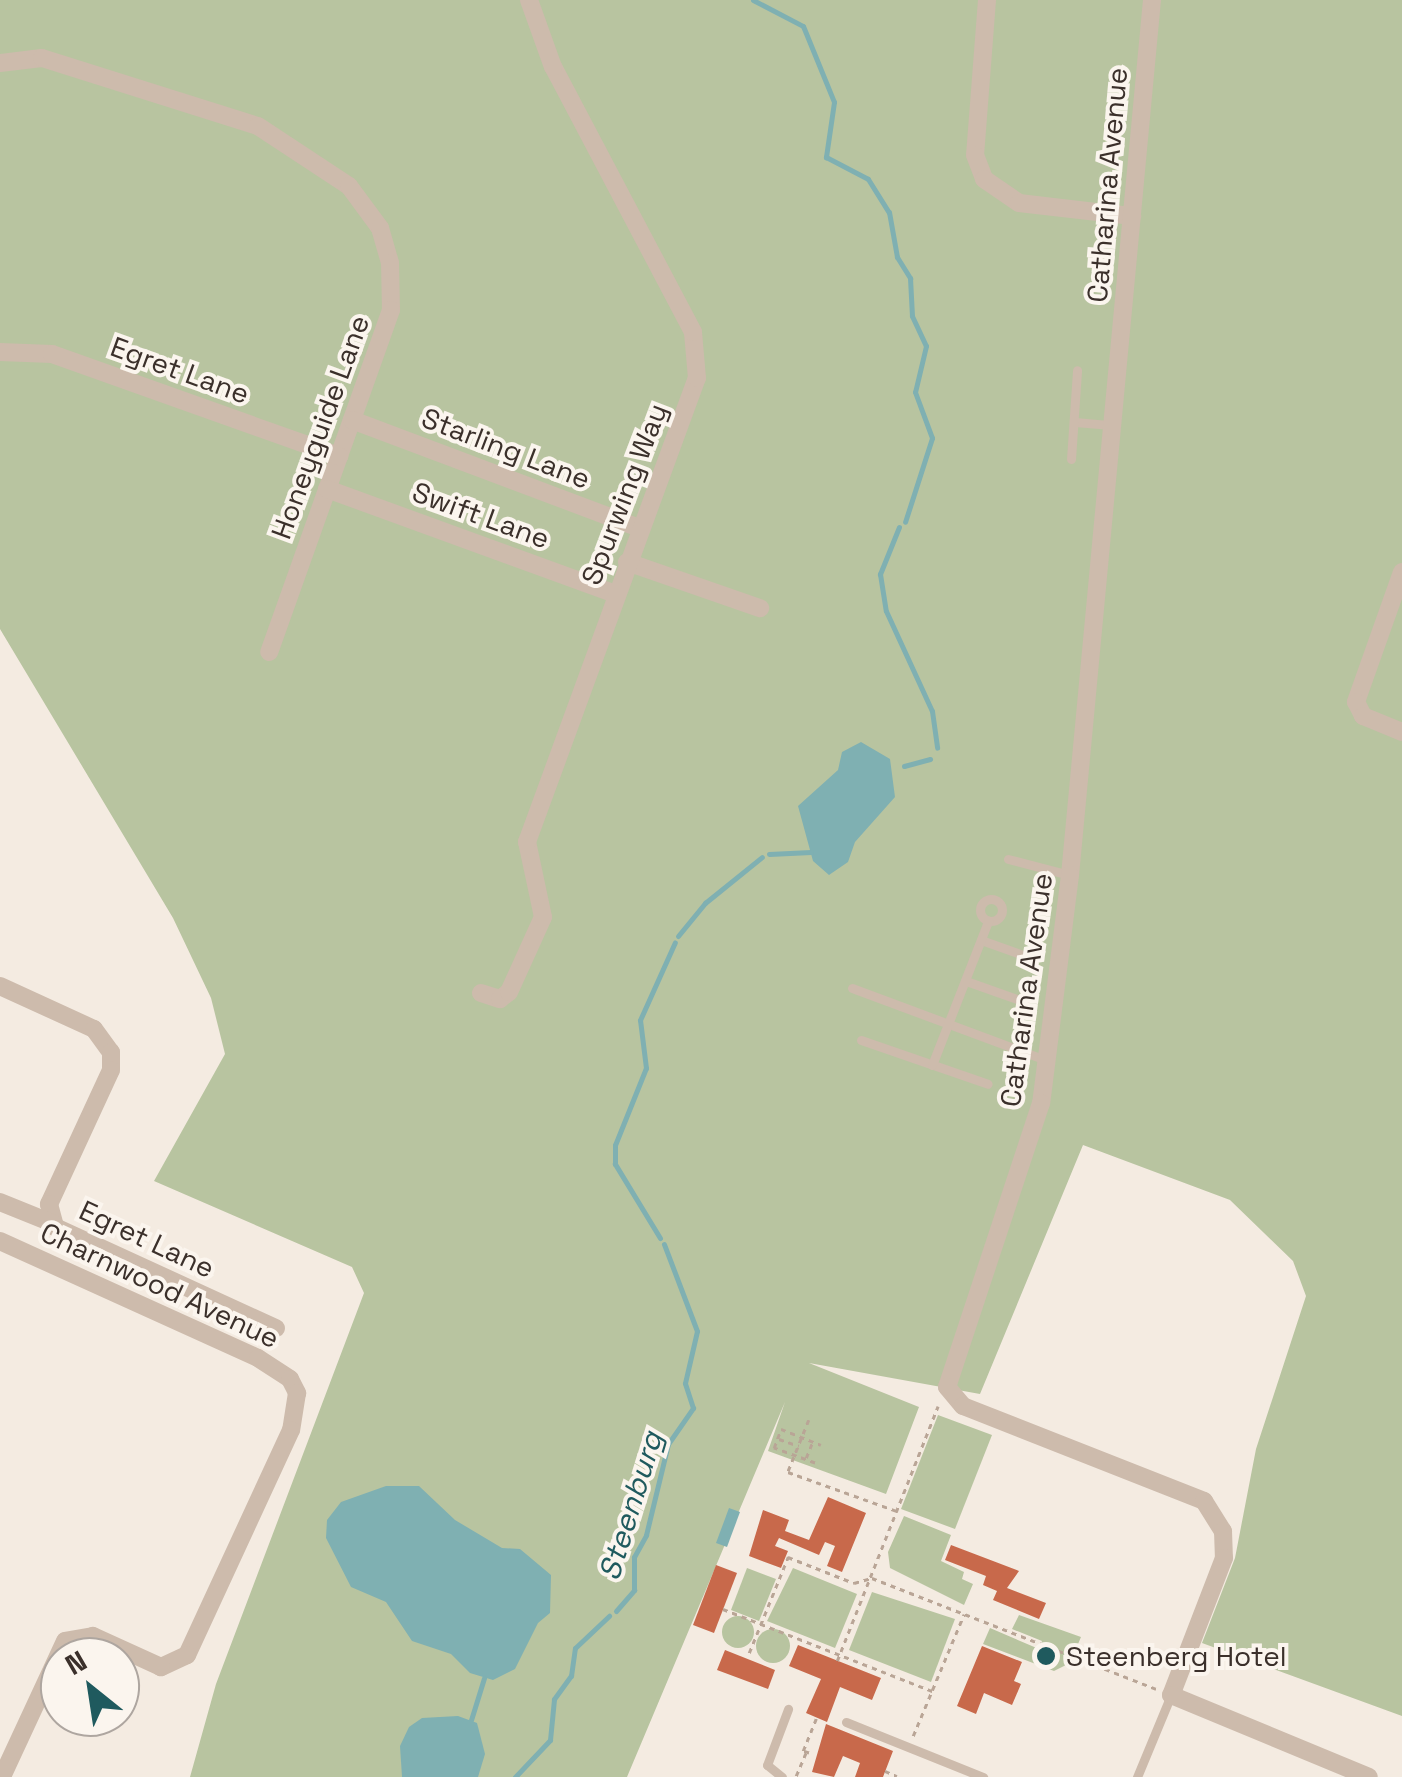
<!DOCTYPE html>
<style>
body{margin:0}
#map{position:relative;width:1402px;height:1777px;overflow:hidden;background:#f4ebe1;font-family:"Space Grotesk",sans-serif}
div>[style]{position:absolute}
.green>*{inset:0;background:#b8c4a0}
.round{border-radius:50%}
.water>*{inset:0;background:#7fb0b2}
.stream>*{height:5px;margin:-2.5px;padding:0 2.5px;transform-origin:2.5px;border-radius:2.5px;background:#7fb0b2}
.building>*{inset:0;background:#c8694b}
.path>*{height:2.5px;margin-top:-1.25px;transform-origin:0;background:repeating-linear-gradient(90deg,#b9a596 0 5px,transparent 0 10px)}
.service>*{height:9px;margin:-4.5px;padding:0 4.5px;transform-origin:4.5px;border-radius:4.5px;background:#cdbbac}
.service>.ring{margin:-4.5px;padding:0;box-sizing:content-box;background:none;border:9px solid #cdbbac;border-radius:50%}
.minor>*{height:18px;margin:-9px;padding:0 9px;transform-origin:9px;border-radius:9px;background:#cdbbac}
.dots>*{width:28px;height:28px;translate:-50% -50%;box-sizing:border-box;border:5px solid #fbf5ee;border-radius:50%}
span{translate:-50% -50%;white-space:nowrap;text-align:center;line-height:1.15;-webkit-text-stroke:8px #fbf5ee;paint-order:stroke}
.street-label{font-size:28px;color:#3b302b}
.poi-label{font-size:28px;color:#3b302b}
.left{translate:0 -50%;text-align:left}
.water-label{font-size:30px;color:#1f5a5e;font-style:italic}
.north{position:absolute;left:40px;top:1637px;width:100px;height:100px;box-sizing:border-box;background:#fbf5ee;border:2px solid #aea6a0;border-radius:50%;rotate:330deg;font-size:28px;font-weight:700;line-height:40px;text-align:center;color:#3b302b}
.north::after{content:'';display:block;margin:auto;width:35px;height:45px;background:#1f5a5e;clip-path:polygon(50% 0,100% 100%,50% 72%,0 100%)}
</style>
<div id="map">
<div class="green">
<i style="clip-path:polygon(0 0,1402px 0,1402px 1716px,1202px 1643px,1235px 1558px,1256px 1449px,1306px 1296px,1293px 1261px,1230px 1200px,1083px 1145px,980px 1394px,809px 1363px,919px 1407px,886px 1494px,768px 1451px,785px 1402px,627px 1777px,190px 1777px,216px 1684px,364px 1293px,352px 1267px,154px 1181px,225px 1054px,211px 998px,173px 918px,0 629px)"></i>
<i style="clip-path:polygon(938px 1415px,992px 1435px,955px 1529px,901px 1509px)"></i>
<i style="clip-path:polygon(904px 1516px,951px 1535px,941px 1561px,964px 1572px,962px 1579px,973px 1584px,964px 1605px,890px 1568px,888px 1552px)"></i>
<i style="clip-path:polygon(747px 1568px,776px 1579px,759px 1621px,731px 1610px)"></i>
<i style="clip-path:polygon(793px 1568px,857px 1594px,835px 1648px,767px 1621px)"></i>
<i style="clip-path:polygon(872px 1592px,955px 1619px,931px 1682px,849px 1650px)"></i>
<i style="clip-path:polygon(1019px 1615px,1081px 1637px,1070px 1663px,1054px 1671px,983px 1644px,990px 1628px,1039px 1649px,1042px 1641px,1012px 1629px)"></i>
<i class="round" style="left:722px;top:1616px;width:32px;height:32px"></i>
<i class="round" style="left:756px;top:1629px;width:34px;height:34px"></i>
</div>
<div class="water">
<i style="clip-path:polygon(861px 742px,890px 759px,895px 797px,855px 842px,848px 862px,829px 875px,813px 861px,798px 806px,838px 770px,842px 752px)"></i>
<i style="clip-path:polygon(386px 1486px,419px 1486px,455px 1520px,502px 1548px,520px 1549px,551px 1575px,550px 1613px,538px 1623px,515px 1669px,493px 1680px,470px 1673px,451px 1654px,412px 1641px,386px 1602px,351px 1587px,326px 1538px,327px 1520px,341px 1502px)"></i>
<i style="clip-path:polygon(729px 1508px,740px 1512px,727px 1547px,716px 1543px)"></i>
<i style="clip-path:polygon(458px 1716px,477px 1723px,485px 1754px,478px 1777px,402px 1777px,400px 1746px,409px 1727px,422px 1718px)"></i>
</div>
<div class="stream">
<i style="left:753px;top:0;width:56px;rotate:27.5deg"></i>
<i style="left:803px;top:26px;width:82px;rotate:67.8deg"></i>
<i style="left:834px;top:102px;width:56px;rotate:98.3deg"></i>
<i style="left:826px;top:157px;width:47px;rotate:27.6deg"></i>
<i style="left:868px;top:179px;width:39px;rotate:58deg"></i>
<i style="left:889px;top:212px;width:46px;rotate:79.9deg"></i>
<i style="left:897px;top:257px;width:25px;rotate:58deg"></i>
<i style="left:910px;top:278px;width:38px;rotate:87deg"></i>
<i style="left:912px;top:316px;width:33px;rotate:65deg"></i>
<i style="left:926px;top:346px;width:47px;rotate:103.4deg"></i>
<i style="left:915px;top:392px;width:49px;rotate:69.7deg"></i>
<i style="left:932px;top:438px;width:88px;rotate:107.8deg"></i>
<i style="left:899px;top:527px;width:51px;rotate:112deg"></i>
<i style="left:880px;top:574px;width:37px;rotate:81deg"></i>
<i style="left:886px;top:611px;width:110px;rotate:65.3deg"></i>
<i style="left:932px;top:711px;width:37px;rotate:82deg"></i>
<i style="left:904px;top:766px;width:27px;rotate:-15deg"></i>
<i style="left:769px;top:854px;width:42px;rotate:-2.7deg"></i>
<i style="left:678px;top:936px;width:43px;rotate:-50.7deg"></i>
<i style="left:705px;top:903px;width:73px;rotate:-38.9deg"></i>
<i style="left:660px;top:1238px;width:87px;rotate:-121.3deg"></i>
<i style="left:615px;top:1164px;width:19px;rotate:-90deg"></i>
<i style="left:615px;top:1145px;width:83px;rotate:-68.1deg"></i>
<i style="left:646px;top:1068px;width:48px;rotate:-97.1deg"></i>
<i style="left:640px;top:1020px;width:85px;rotate:-65.8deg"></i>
<i style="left:616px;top:1611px;width:28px;rotate:-49deg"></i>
<i style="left:634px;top:1590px;width:33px;rotate:-90deg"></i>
<i style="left:634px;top:1557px;width:25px;rotate:-61deg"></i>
<i style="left:646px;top:1535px;width:94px;rotate:-76.4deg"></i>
<i style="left:668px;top:1444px;width:44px;rotate:-55.2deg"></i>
<i style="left:693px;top:1408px;width:26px;rotate:-108deg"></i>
<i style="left:685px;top:1383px;width:53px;rotate:-77deg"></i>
<i style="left:697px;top:1331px;width:93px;rotate:-110.8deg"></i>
<i style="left:471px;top:1720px;width:44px;rotate:-72.8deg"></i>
<i style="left:515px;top:1777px;width:51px;rotate:-46.6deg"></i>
<i style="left:550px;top:1740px;width:41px;rotate:-84.4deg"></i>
<i style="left:554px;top:1699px;width:29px;rotate:-54deg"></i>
<i style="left:571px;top:1676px;width:28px;rotate:-82deg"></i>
<i style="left:575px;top:1648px;width:47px;rotate:-43.3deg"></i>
</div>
<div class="building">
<i style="clip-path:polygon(828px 1497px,866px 1513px,842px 1572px,827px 1566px,835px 1546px,825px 1542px,819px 1555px,779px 1538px,775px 1546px,788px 1551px,781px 1568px,749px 1556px,763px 1510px,789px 1520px,785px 1531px,809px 1540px)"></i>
<i style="clip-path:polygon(951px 1545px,1019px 1571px,1007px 1588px,1046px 1603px,1039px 1619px,993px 1600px,997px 1591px,983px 1585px,986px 1576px,945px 1560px)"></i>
<i style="clip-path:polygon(716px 1565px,737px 1573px,714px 1633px,693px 1625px)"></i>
<i style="clip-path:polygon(798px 1645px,881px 1678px,872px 1700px,840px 1687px,827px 1722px,806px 1713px,821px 1679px,789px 1666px)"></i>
<i style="clip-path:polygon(982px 1646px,1022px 1662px,1014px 1681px,1021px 1684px,1012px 1705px,984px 1693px,976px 1714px,957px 1706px)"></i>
<i style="clip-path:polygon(725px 1650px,775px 1670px,768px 1689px,717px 1670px)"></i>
<i style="clip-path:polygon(826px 1724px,893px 1751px,883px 1777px,855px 1777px,860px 1763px,843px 1756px,834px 1777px,812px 1772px)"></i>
</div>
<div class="path">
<i style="left:809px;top:1420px;width:56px;rotate:112deg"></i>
<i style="left:788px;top:1472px;width:116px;rotate:19.7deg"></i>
<i style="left:779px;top:1439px;width:21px;rotate:19deg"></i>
<i style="left:806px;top:1458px;width:16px;rotate:-68deg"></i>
<i style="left:815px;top:1463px;width:44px;rotate:-159.9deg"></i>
<i style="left:774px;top:1448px;width:20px;rotate:-70deg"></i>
<i style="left:781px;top:1429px;width:43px;rotate:21.8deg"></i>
<i style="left:723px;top:1609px;width:225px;rotate:21.4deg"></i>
<i style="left:749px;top:1653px;width:104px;rotate:-67.9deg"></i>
<i style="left:788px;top:1557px;width:71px;rotate:21.5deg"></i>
<i style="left:854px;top:1583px;width:19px;rotate:-16deg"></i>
<i style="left:872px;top:1578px;width:305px;rotate:21.3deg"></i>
<i style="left:837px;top:1661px;width:274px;rotate:-68.4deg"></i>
<i style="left:913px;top:1736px;width:132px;rotate:-67.3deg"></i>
<i style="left:809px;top:1753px;width:6px;rotate:-162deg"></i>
<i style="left:803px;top:1751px;width:35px;rotate:-68deg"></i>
<i style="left:885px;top:1771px;width:13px;rotate:23deg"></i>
<i style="left:796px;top:1776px;width:26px;rotate:-67deg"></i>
</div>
<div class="service">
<i style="left:1075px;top:422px;width:36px;rotate:5deg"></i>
<i style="left:1071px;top:459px;width:89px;rotate:-86.1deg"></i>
<i style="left:1008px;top:859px;width:64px;rotate:14.5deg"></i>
<i class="ring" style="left:980px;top:899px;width:13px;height:13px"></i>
<i style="left:981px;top:940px;width:45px;rotate:19.7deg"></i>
<i style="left:966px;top:981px;width:63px;rotate:19.6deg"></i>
<i style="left:852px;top:988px;width:207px;rotate:20.4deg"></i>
<i style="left:861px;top:1040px;width:134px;rotate:19.1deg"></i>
<i style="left:932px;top:1065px;width:155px;rotate:-68.7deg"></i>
<i style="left:846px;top:1722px;width:148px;rotate:21.9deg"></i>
<i style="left:782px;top:1777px;width:19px;rotate:-141deg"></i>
<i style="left:767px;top:1765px;width:60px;rotate:-69.4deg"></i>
<i style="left:1137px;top:1777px;width:89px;rotate:-67.5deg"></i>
</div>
<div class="minor">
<i style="left:987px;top:0;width:155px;rotate:94.4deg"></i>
<i style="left:975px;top:155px;width:26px;rotate:69deg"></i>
<i style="left:984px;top:179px;width:42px;rotate:34.4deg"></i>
<i style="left:1019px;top:203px;width:114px;rotate:6.6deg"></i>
<i style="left:1152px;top:0;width:879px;rotate:95.35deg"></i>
<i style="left:1070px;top:875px;width:230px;rotate:97.2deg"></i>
<i style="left:1041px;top:1103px;width:299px;rotate:108.3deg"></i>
<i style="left:947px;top:1387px;width:25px;rotate:50deg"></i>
<i style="left:963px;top:1406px;width:259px;rotate:21.5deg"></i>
<i style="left:1204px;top:1501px;width:36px;rotate:58deg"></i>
<i style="left:1223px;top:1531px;width:27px;rotate:88deg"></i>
<i style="left:1224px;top:1558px;width:147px;rotate:111.1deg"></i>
<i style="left:1171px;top:1695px;width:214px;rotate:22.5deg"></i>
<i style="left:0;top:63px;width:42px;rotate:-6.8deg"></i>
<i style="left:42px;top:58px;width:226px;rotate:17.5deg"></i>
<i style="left:258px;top:126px;width:109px;rotate:33.4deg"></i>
<i style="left:349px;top:186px;width:52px;rotate:53.6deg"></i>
<i style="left:380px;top:228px;width:36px;rotate:74deg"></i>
<i style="left:390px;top:263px;width:47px;rotate:88.8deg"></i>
<i style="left:391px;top:310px;width:363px;rotate:109.6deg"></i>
<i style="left:0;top:352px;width:52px;rotate:2.2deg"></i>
<i style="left:52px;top:354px;width:305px;rotate:19.6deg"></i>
<i style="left:352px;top:420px;width:308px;rotate:20.6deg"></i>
<i style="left:327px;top:489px;width:307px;rotate:20deg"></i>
<i style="left:627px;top:562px;width:141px;rotate:19.1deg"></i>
<i style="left:1402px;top:572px;width:138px;rotate:109.5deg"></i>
<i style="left:1356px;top:702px;width:16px;rotate:63deg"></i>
<i style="left:1363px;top:716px;width:42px;rotate:22.3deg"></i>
<i style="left:0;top:986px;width:103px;rotate:24.6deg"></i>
<i style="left:94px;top:1029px;width:29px;rotate:54deg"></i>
<i style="left:111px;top:1052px;width:18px;rotate:90deg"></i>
<i style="left:111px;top:1070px;width:148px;rotate:114.8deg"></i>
<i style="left:49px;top:1204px;width:24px;rotate:75deg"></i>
<i style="left:55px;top:1227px;width:243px;rotate:24.6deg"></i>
<i style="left:481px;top:993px;width:20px;rotate:18deg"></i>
<i style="left:500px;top:999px;width:11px;rotate:-38deg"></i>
<i style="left:509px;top:992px;width:82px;rotate:-65.6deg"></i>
<i style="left:543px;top:917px;width:77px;rotate:-102deg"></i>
<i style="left:527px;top:842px;width:494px;rotate:-69.9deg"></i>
<i style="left:697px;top:378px;width:46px;rotate:-95deg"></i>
<i style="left:693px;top:332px;width:300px;rotate:-117.8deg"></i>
<i style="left:553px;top:67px;width:71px;rotate:-109.7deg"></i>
<i style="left:0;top:1202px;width:56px;rotate:22deg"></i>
<i style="left:0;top:1241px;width:283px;rotate:24.4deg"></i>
<i style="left:258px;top:1358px;width:38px;rotate:33deg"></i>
<i style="left:290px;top:1379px;width:16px;rotate:63deg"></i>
<i style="left:297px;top:1393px;width:37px;rotate:99deg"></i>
<i style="left:291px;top:1430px;width:248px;rotate:114.8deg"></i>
<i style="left:187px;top:1655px;width:29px;rotate:155deg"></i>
<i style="left:161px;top:1667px;width:75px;rotate:-155.5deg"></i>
<i style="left:93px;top:1636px;width:28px;rotate:170deg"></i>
<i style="left:65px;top:1641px;width:150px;rotate:114.9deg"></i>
</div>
<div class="dots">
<i style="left:1046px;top:1656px;background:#1f5a5e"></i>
</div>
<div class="street-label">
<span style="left:1107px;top:185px;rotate:-85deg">Catharina Avenue</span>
<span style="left:180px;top:370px;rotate:20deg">Egret Lane</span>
<span style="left:320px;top:427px;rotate:-70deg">Honeyguide Lane</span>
<span style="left:506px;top:448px;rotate:21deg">Starling Lane</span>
<span style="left:624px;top:494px;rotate:-69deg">Spurwing Way</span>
<span style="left:481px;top:515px;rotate:20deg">Swift Lane</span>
<span style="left:1026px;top:990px;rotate:-82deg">Catharina Avenue</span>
<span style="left:147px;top:1239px;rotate:25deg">Egret Lane</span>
<span style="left:160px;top:1285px;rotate:25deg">Charnwood Avenue</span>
</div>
<div class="poi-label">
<span class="left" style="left:1066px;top:1656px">Steenberg Hotel</span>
</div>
<div class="water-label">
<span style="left:631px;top:1506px;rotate:-73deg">Steenburg</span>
</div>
<div class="north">N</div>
</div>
